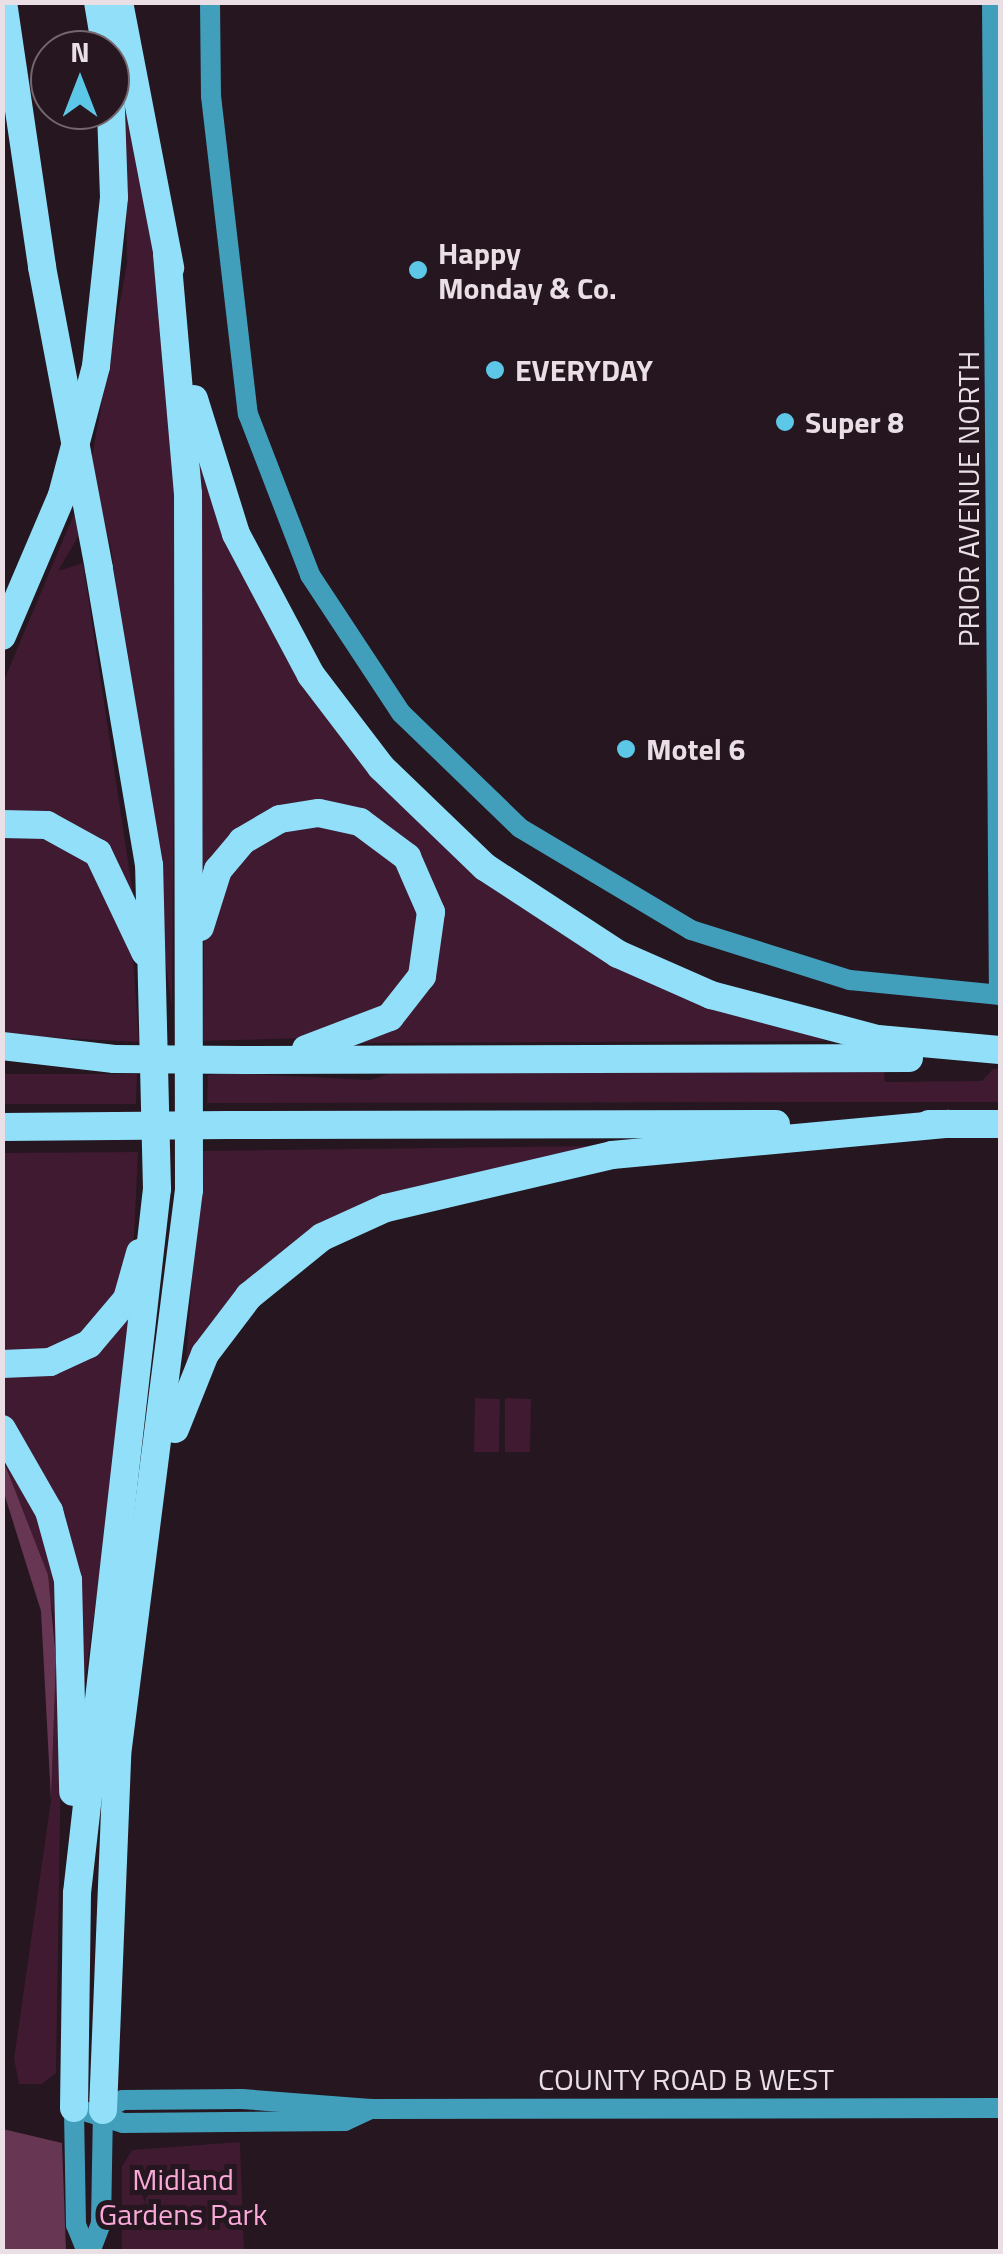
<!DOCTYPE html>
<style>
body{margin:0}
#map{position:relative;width:1003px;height:2254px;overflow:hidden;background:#25161f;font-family:"Titillium Web",sans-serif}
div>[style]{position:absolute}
.green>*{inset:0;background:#3f1a31}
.forest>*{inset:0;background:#673653}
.secondary>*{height:20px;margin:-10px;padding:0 10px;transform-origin:10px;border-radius:10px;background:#429fbb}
.highway>*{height:28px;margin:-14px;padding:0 14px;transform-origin:14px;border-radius:14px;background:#91dff9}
.highway-bridge>*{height:28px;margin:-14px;padding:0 14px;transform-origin:14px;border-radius:14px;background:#91dff9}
.dots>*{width:28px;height:28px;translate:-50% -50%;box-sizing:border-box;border:5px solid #25161f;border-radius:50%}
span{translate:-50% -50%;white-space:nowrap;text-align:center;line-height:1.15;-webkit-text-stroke:10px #25161f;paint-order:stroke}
.poi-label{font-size:30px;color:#eadfe5;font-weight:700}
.left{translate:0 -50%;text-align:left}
.street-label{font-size:30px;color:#eadfe5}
.park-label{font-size:30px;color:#f9a8d7}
.frame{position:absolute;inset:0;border:5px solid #eadfe5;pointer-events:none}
.north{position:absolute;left:30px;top:30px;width:100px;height:100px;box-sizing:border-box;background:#25161f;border:2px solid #74666e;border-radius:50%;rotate:0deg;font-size:28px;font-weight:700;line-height:40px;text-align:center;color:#eadfe5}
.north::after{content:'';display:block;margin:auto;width:35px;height:45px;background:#5dc7e8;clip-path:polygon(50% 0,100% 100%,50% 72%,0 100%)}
</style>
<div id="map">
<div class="green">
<i style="clip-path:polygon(124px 79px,158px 274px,176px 490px,172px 1009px,111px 548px,90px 468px,127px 263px)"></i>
<i style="clip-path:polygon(200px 465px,286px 655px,493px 882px,825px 1041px,357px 1043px,410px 1007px,428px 883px,329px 806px,200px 875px)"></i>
<i style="clip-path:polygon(74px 514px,79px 535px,58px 571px,83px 563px,134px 901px,124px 880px,3px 815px,2px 685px)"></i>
<i style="clip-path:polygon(299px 823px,365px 833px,414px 883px,421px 949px,392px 1001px,312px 1038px,203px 1041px,204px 935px,238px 856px)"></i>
<i style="clip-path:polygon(18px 830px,84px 851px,132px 943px,139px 1042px,3px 1035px,3px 832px)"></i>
<i style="clip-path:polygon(993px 1069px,1000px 1069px,1000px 1102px,207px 1103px,208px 1075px,229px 1073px,370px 1080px,394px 1072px,884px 1070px,885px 1082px,982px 1081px)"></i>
<i style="clip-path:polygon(3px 1074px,137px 1074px,136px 1104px,3px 1104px)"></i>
<i style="clip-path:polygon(597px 1146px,377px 1201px,186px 1362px,201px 1151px)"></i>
<i style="clip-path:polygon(138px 1152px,134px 1239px,109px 1308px,64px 1347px,3px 1355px,3px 1153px)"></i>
<i style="clip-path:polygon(132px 1309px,112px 1486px,82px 1700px,77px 1616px,3px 1418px,2px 1373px)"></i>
<i style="clip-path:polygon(475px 1398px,500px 1399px,499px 1452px,474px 1452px)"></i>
<i style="clip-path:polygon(505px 1398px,531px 1399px,530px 1452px,505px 1452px)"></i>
<i style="clip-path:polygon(5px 1462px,47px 1535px,63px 1631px,56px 2073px,42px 2084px,19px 2084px,14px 2059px,51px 1800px,56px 1659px,53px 1612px)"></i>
<i style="clip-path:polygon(240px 2142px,244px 2251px,122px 2251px,122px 2166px,132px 2150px)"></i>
</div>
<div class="forest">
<i style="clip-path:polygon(2px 1457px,48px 1575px,56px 1659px,51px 1800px,41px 1611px,3px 1490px)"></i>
<i style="clip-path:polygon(3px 2129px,62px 2143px,66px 2251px,3px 2251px)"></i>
</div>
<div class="secondary">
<i style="left:210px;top:2px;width:94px;rotate:89.4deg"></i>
<i style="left:211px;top:96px;width:320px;rotate:83.4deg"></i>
<i style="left:248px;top:414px;width:173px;rotate:68.9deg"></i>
<i style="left:310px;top:575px;width:165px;rotate:56.6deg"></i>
<i style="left:401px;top:713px;width:165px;rotate:44deg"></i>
<i style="left:520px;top:828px;width:199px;rotate:30.8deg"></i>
<i style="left:691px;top:930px;width:167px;rotate:17.5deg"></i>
<i style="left:850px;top:980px;width:151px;rotate:5.7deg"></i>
<i style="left:992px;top:2px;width:993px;rotate:89.6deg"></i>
<i style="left:103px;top:2110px;width:22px;rotate:-27deg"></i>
<i style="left:123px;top:2100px;width:119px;rotate:-0.5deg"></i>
<i style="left:242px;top:2099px;width:129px;rotate:4.4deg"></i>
<i style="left:371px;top:2109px;width:629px;rotate:-0.09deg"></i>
<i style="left:87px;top:2252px;width:29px;rotate:-112deg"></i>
<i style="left:76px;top:2225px;width:117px;rotate:-91deg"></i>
<i style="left:74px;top:2108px;width:51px;rotate:17deg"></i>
<i style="left:123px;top:2123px;width:222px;rotate:-0.5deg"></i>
<i style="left:345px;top:2121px;width:29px;rotate:-25deg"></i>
<i style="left:90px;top:2252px;width:30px;rotate:-69deg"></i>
<i style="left:101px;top:2224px;width:114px;rotate:-89deg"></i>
</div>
<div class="highway">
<i style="left:3px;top:2px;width:268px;rotate:81.6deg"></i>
<i style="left:98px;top:2px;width:49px;rotate:80.5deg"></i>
<i style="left:119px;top:2px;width:271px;rotate:79.1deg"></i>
<i style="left:194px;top:399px;width:141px;rotate:72.7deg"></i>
<i style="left:236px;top:534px;width:160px;rotate:62deg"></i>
<i style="left:311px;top:675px;width:116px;rotate:52.7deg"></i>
<i style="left:381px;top:767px;width:144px;rotate:43.9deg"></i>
<i style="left:485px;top:867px;width:159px;rotate:33.2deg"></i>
<i style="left:618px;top:954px;width:102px;rotate:23.8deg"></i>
<i style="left:711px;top:995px;width:173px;rotate:14.8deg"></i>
<i style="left:878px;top:1039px;width:122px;rotate:5.2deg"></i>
<i style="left:2px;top:636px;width:153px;rotate:-66.9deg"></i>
<i style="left:62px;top:495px;width:133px;rotate:-75.2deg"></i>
<i style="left:96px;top:366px;width:170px;rotate:-83.9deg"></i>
<i style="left:114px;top:197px;width:117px;rotate:-92deg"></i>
<i style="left:2px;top:824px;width:45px;rotate:1.3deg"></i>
<i style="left:47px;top:825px;width:58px;rotate:28.8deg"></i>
<i style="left:98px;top:853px;width:110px;rotate:64.6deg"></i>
<i style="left:200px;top:927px;width:60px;rotate:-72.5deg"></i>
<i style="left:218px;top:870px;width:38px;rotate:-50deg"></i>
<i style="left:242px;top:841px;width:44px;rotate:-30.1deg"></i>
<i style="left:280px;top:819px;width:39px;rotate:-9deg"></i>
<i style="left:319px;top:813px;width:42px;rotate:12.4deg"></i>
<i style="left:360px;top:822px;width:59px;rotate:36.7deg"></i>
<i style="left:407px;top:857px;width:60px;rotate:66.4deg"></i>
<i style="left:431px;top:912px;width:65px;rotate:98deg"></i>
<i style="left:422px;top:976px;width:52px;rotate:128deg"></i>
<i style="left:390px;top:1017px;width:90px;rotate:159.1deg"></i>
<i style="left:2px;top:1046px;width:113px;rotate:6.6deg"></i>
<i style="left:245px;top:1060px;width:664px;rotate:-0.17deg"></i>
<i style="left:929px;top:1124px;width:71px"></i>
<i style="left:228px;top:1125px;width:548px;rotate:-0.1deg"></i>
<i style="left:2px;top:1127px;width:113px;rotate:-0.5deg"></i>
<i style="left:2px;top:1364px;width:48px;rotate:-2.4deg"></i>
<i style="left:50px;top:1362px;width:43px;rotate:-24.8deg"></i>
<i style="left:89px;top:1344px;width:59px;rotate:-49.8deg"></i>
<i style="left:127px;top:1299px;width:48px;rotate:-74.2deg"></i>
<i style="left:2px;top:1429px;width:95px;rotate:60.2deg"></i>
<i style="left:49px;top:1511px;width:72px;rotate:74.6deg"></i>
<i style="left:68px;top:1580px;width:212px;rotate:88.6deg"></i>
<i style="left:175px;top:1429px;width:81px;rotate:-68.2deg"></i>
<i style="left:205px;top:1354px;width:73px;rotate:-52.8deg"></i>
<i style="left:249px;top:1296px;width:94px;rotate:-38.9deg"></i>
<i style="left:322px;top:1237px;width:70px;rotate:-24.4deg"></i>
<i style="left:386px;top:1208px;width:232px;rotate:-13.2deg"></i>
<i style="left:612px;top:1155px;width:337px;rotate:-5.3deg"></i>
<i style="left:74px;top:2108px;width:215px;rotate:-89.2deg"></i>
<i style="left:77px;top:1893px;width:709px;rotate:-83.52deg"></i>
<i style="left:157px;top:1189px;width:324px;rotate:-91.4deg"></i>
<i style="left:149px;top:865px;width:301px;rotate:-99.6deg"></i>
<i style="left:103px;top:2110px;width:355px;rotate:-87.7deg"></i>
<i style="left:117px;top:1755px;width:570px;rotate:-82.74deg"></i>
<i style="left:189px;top:1190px;width:696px;rotate:-90.08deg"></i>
<i style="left:188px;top:494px;width:241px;rotate:-95deg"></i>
</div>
<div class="highway-bridge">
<i style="left:42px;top:267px;width:306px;rotate:79.3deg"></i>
<i style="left:114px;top:1059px;width:131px;rotate:0.4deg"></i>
<i style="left:115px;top:1126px;width:113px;rotate:-0.5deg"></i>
</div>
<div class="dots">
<i style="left:418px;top:270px;background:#5dc7e8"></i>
<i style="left:495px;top:370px;background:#5dc7e8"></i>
<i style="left:785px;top:422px;background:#5dc7e8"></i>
<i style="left:626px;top:749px;background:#5dc7e8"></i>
</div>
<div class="poi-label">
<span class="left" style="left:438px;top:270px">Happy<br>Monday &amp; Co.</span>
<span class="left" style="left:515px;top:370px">EVERYDAY</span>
<span class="left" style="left:805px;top:422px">Super 8</span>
<span class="left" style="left:646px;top:749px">Motel 6</span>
</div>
<div class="street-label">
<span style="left:968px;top:499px;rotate:-90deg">PRIOR AVENUE NORTH</span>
<span style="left:686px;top:2079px">COUNTY ROAD B WEST</span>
</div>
<div class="park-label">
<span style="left:183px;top:2196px">Midland<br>Gardens Park</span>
</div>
<div class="frame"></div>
<div class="north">N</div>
</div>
